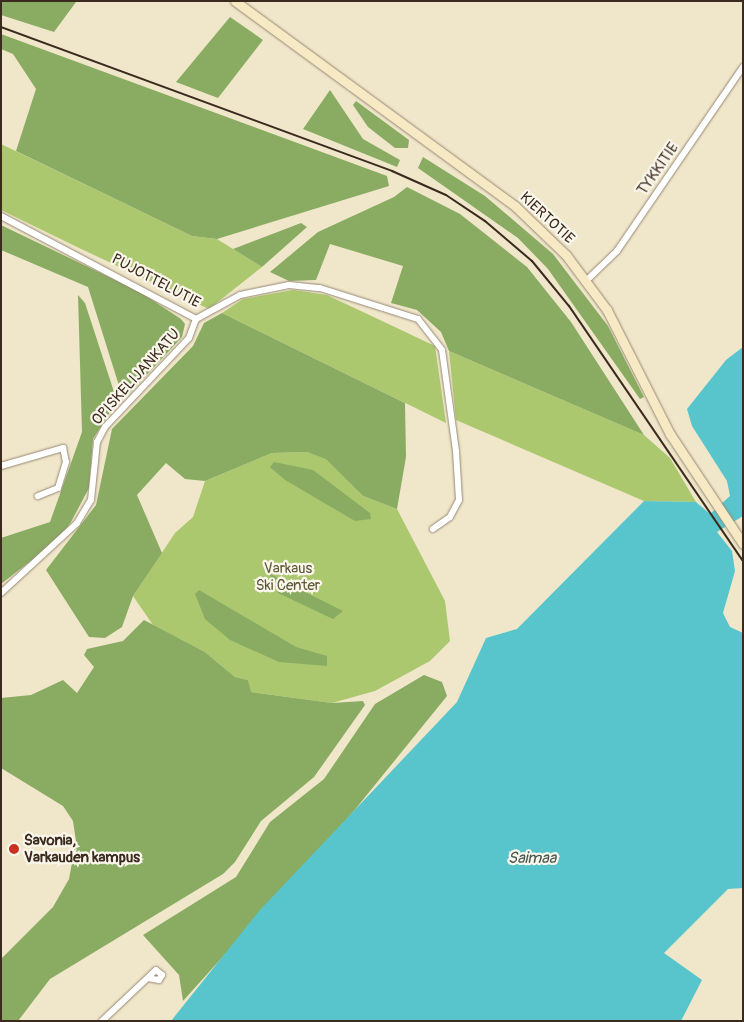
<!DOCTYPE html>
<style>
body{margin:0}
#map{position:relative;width:744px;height:1022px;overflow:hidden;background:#f0e6ca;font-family:Pangolin,sans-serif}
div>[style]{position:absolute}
.green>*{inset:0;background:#acc86f}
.forest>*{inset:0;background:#89ac62}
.water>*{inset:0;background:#57c5cb}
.roads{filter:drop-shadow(0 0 1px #968874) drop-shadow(0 0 1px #968874)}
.street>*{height:6px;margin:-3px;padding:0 3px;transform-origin:3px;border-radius:3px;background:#fff}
.secondary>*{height:9px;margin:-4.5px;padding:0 4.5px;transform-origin:4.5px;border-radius:4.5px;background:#f7e9c3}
.rail>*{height:2px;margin:-1px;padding:0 1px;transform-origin:1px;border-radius:1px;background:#3b2a1e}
.dots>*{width:14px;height:14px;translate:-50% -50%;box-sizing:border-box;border:2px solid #fbf7ec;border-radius:50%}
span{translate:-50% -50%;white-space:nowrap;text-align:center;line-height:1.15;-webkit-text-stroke:4.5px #fbf7ec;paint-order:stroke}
.street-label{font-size:15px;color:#3b2a1e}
.park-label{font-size:15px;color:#5d5936}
.poi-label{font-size:15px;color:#3b2a1e;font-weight:700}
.left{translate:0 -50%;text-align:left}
.water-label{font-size:16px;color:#435852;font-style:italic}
.frame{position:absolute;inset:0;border:2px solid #3b2a1e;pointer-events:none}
</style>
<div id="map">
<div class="green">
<i style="clip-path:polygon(1px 144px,192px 236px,217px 239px,262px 267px,209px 309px,79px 248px,1px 210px)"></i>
<i style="clip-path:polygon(293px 290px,327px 295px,435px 346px,446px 423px,222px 313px,243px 299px)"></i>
<i style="clip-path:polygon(449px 351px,644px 435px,670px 458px,696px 502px,644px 501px,456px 420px)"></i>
<i style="clip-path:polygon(307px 452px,326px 458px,363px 496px,397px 509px,445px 601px,450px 641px,430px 661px,375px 691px,332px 703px,250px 692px,248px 680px,235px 677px,205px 652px,153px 625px,133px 596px,175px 533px,193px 517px,205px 481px,272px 453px)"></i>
</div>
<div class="forest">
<i style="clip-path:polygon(1px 1px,75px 1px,76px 2px,54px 32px,1px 15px)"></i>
<i style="clip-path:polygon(230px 17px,263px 40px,218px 98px,176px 82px)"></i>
<i style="clip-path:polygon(1px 34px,387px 176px,389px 186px,217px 239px,192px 236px,16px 151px,36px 89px,13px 54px,1px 49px)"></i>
<i style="clip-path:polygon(330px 90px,363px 139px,400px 160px,397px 167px,303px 129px)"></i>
<i style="clip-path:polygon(356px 101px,409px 140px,408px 148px,395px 148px,368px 127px,353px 105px)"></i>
<i style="clip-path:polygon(423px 157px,485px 196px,553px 254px,608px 326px,644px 397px,640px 399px,548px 269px,518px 238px,418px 168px)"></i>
<i style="clip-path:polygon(407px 187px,460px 214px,527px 267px,571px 322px,644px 435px,449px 351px,441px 332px,417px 310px,391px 303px,403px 266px,330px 244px,316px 280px,289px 281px,270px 272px,318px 232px,394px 197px)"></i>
<i style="clip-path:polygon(301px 223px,307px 227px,262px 267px,233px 249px)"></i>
<i style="clip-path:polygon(1px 225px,140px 292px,181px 319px,185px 324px,182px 337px,129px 394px,121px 392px,88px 287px,1px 250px)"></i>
<i style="clip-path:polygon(78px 295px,85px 303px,117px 401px,93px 439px,89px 488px,71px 522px,59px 539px,1px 584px,1px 538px,50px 522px,82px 432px)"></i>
<i style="clip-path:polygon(222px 313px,405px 403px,406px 457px,397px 509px,363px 496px,326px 459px,307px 452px,272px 453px,205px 481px,185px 479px,166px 463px,137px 495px,162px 553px,133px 596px,122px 627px,105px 638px,89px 637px,46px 570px,96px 505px,112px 429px,193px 346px,204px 323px)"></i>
<i style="clip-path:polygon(274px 462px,313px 470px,370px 513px,371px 519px,355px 521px,285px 480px,270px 467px)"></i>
<i style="clip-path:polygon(269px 573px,287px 583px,343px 611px,333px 619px,278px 593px)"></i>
<i style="clip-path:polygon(199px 590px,296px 647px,327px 656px,327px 666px,279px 662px,230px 640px,205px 619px,195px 594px)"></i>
<i style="clip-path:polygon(144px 620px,205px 652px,235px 677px,248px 680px,251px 692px,332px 703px,363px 701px,365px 705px,314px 777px,261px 821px,235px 862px,223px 874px,50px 979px,18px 1021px,1px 1021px,1px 959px,53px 907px,69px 879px,76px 841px,73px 821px,63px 806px,1px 768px,1px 698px,31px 695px,63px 680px,77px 693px,94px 667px,84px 655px,87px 649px,123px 641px)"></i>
<i style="clip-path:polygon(424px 675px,442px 682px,447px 696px,353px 812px,183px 1001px,179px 975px,143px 935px,236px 877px,270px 822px,324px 779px,375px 704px)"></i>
</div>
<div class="water">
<i style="clip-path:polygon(743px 347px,743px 516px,717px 532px,732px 551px,735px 571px,723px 613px,730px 627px,743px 633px,743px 888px,728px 889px,664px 953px,702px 980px,681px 1021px,171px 1021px,259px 911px,457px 702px,486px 638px,517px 629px,644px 501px,696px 502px,710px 514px,730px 496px,727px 481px,692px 426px,687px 409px,726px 360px)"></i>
</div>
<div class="roads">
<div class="street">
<i style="left:1px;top:216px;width:221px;rotate:27.8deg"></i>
<i style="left:196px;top:319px;width:50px;rotate:-28.6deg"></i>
<i style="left:240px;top:295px;width:50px;rotate:-11.5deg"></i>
<i style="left:289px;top:285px;width:31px;rotate:6deg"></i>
<i style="left:320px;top:288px;width:103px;rotate:17.6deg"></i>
<i style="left:418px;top:319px;width:39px;rotate:52deg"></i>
<i style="left:442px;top:350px;width:102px;rotate:82.1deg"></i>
<i style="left:456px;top:451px;width:49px;rotate:86.5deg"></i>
<i style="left:459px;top:500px;width:19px;rotate:118deg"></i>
<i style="left:450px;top:517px;width:21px;rotate:145deg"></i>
<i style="left:587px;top:280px;width:42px;rotate:-44deg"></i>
<i style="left:617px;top:251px;width:223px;rotate:-55.6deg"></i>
<i style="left:1px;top:466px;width:65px;rotate:-16.2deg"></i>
<i style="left:63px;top:448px;width:14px;rotate:78deg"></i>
<i style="left:66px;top:462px;width:27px;rotate:107deg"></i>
<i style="left:58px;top:488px;width:22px;rotate:158deg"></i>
<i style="left:1px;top:593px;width:103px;rotate:-42.6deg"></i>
<i style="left:77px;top:523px;width:27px;rotate:-59deg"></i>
<i style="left:91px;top:500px;width:58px;rotate:-84.1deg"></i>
<i style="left:97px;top:442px;width:17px;rotate:-62deg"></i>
<i style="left:105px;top:427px;width:122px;rotate:-46.7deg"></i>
<i style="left:189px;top:338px;width:20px;rotate:-70deg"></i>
<i style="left:102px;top:1021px;width:74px;rotate:-43.4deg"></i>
<i style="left:156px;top:970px;width:8px;rotate:40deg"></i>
<i style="left:162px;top:975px;width:6px;rotate:121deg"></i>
<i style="left:159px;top:980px;width:11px;rotate:-170deg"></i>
</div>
<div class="secondary">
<i style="left:235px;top:1px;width:347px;rotate:36.2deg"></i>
<i style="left:515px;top:206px;width:71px;rotate:43.9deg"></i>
<i style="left:566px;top:255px;width:69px;rotate:53.3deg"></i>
<i style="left:607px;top:310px;width:139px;rotate:63.1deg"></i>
<i style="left:670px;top:434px;width:132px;rotate:56.4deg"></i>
</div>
</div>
<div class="rail">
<i style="left:1px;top:27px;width:417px;rotate:20.2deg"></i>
<i style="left:392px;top:171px;width:59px;rotate:24deg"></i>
<i style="left:446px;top:195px;width:47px;rotate:33.7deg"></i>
<i style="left:485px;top:221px;width:62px;rotate:40.4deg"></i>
<i style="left:532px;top:261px;width:58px;rotate:50.6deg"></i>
<i style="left:569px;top:306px;width:309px;rotate:55.7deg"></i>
</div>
<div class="dots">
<i style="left:14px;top:849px;background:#c8321e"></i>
</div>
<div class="street-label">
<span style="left:658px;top:169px;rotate:-55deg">TYKKITIE</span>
<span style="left:547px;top:218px;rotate:43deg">KIERTOTIE</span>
<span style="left:156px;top:281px;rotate:28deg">PUJOTTELUTIE</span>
<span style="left:136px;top:377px;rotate:-48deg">OPISKELIJANKATU</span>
</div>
<div class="park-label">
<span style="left:288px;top:577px">Varkaus<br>Ski Center</span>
</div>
<div class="poi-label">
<span class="left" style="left:24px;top:849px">Savonia,<br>Varkauden kampus</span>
</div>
<div class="water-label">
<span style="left:532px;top:858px">Saimaa</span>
</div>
<div class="frame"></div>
</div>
